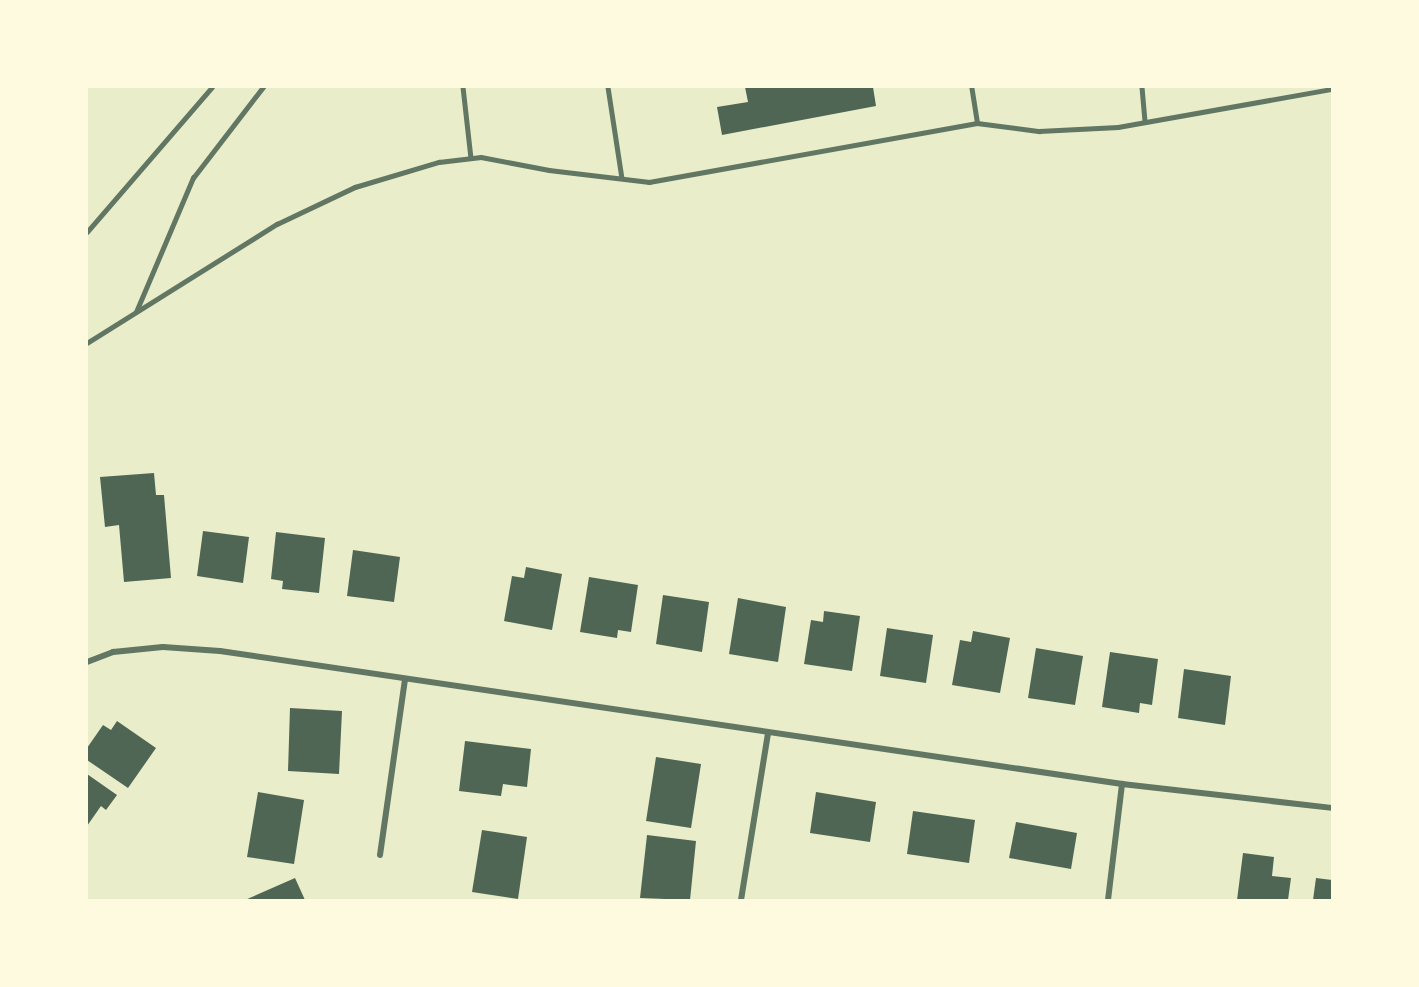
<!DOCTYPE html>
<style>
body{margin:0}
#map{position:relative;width:1419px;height:987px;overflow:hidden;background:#e9edc9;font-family:Lora,serif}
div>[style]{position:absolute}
.building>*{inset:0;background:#4f6655}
.service>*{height:4.5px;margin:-2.25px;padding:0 2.25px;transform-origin:2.25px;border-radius:2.25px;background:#617663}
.minor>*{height:6px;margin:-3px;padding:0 3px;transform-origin:3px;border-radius:3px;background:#617663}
span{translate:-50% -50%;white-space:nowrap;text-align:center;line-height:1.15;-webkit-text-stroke:4.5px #fefae0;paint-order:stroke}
.frame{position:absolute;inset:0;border:88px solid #fefae0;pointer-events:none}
</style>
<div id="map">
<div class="building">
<i style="clip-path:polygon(745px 87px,873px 87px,876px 106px,722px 135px,717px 107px,748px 102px)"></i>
<i style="clip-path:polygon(154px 473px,156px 495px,164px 495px,171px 578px,124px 582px,119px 525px,105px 527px,100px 477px)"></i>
<i style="clip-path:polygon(203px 531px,249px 537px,243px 583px,197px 576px)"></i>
<i style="clip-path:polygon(276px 532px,325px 538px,319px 593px,282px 589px,283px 581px,271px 579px)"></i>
<i style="clip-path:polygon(353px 550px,400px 557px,394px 602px,347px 596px)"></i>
<i style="clip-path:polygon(526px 567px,562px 574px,552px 630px,504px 621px,512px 576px,524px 578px)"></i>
<i style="clip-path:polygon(589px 577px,638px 585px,631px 632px,618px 630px,617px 638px,580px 632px)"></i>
<i style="clip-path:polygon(663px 595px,709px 602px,702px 652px,656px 644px)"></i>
<i style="clip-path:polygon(738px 598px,786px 607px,778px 662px,729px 654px)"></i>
<i style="clip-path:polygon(824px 611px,860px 616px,852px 671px,804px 664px,811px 620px,823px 622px)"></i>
<i style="clip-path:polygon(887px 628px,933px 635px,926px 683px,880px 676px)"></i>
<i style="clip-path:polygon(973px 631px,1010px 638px,1000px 693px,952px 685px,960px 640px,971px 642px)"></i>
<i style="clip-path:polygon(1036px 648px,1083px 656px,1075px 705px,1028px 698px)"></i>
<i style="clip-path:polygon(1110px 652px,1158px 659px,1152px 705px,1140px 703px,1139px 713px,1102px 707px)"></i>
<i style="clip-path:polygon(1184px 669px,1231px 676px,1225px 725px,1178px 718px)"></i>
<i style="clip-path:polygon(290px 708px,342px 711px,339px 774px,288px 771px)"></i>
<i style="clip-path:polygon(117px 721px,156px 748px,128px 788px,87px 760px,87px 748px,103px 725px,111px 730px)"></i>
<i style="clip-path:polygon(465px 741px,531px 749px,527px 787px,503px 784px,501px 796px,459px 791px)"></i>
<i style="clip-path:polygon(656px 757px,701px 764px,691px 828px,646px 821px)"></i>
<i style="clip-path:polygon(87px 774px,117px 795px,106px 810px,101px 806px,87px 826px)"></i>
<i style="clip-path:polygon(258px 792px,304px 800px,294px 864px,247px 857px)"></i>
<i style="clip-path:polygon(816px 792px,876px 802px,870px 842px,810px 833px)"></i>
<i style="clip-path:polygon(913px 811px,975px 820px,969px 863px,907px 854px)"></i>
<i style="clip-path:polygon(1016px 822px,1077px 833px,1071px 869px,1009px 858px)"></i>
<i style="clip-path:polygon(482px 830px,527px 837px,518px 899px,472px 892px)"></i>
<i style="clip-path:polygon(647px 835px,696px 841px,690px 900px,640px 898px)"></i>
<i style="clip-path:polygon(1243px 853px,1274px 857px,1272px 876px,1291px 878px,1288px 900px,1237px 900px)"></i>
<i style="clip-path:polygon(295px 878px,305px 900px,245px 900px)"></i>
<i style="clip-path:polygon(1316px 878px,1332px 880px,1332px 900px,1313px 900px)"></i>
</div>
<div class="service">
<i style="left:463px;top:87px;width:71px;rotate:83.6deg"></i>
<i style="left:608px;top:87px;width:92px;rotate:81.3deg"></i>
<i style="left:1142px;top:87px;width:35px;rotate:85deg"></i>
<i style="left:977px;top:123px;width:63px;rotate:7.4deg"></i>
<i style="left:1039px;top:131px;width:79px;rotate:-2.9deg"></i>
<i style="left:1118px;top:127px;width:217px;rotate:-10.1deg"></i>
<i style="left:87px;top:232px;width:191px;rotate:-49.2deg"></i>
<i style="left:136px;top:312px;width:146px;rotate:-67deg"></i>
<i style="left:193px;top:178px;width:115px;rotate:-52.4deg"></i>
<i style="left:87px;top:343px;width:224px;rotate:-32.1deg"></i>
<i style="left:277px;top:224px;width:86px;rotate:-25.4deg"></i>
<i style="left:355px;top:187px;width:88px;rotate:-16.6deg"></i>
<i style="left:439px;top:162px;width:42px;rotate:-6.8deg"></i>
<i style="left:481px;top:157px;width:69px;rotate:10.8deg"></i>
<i style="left:549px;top:170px;width:101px;rotate:6.8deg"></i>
<i style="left:649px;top:182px;width:333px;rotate:-10.2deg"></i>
<i style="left:977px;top:123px;width:36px;rotate:-99deg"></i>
</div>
<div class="minor">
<i style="left:87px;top:662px;width:28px;rotate:-21deg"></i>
<i style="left:113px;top:652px;width:50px;rotate:-5.7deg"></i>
<i style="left:163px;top:647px;width:57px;rotate:4deg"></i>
<i style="left:220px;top:651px;width:912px;rotate:8.39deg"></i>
<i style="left:1122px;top:784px;width:211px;rotate:6.5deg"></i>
<i style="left:380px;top:855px;width:177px;rotate:-81.9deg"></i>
<i style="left:741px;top:900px;width:168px;rotate:-80.8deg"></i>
<i style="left:1108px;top:900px;width:117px;rotate:-83.1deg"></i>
</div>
<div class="frame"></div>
</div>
